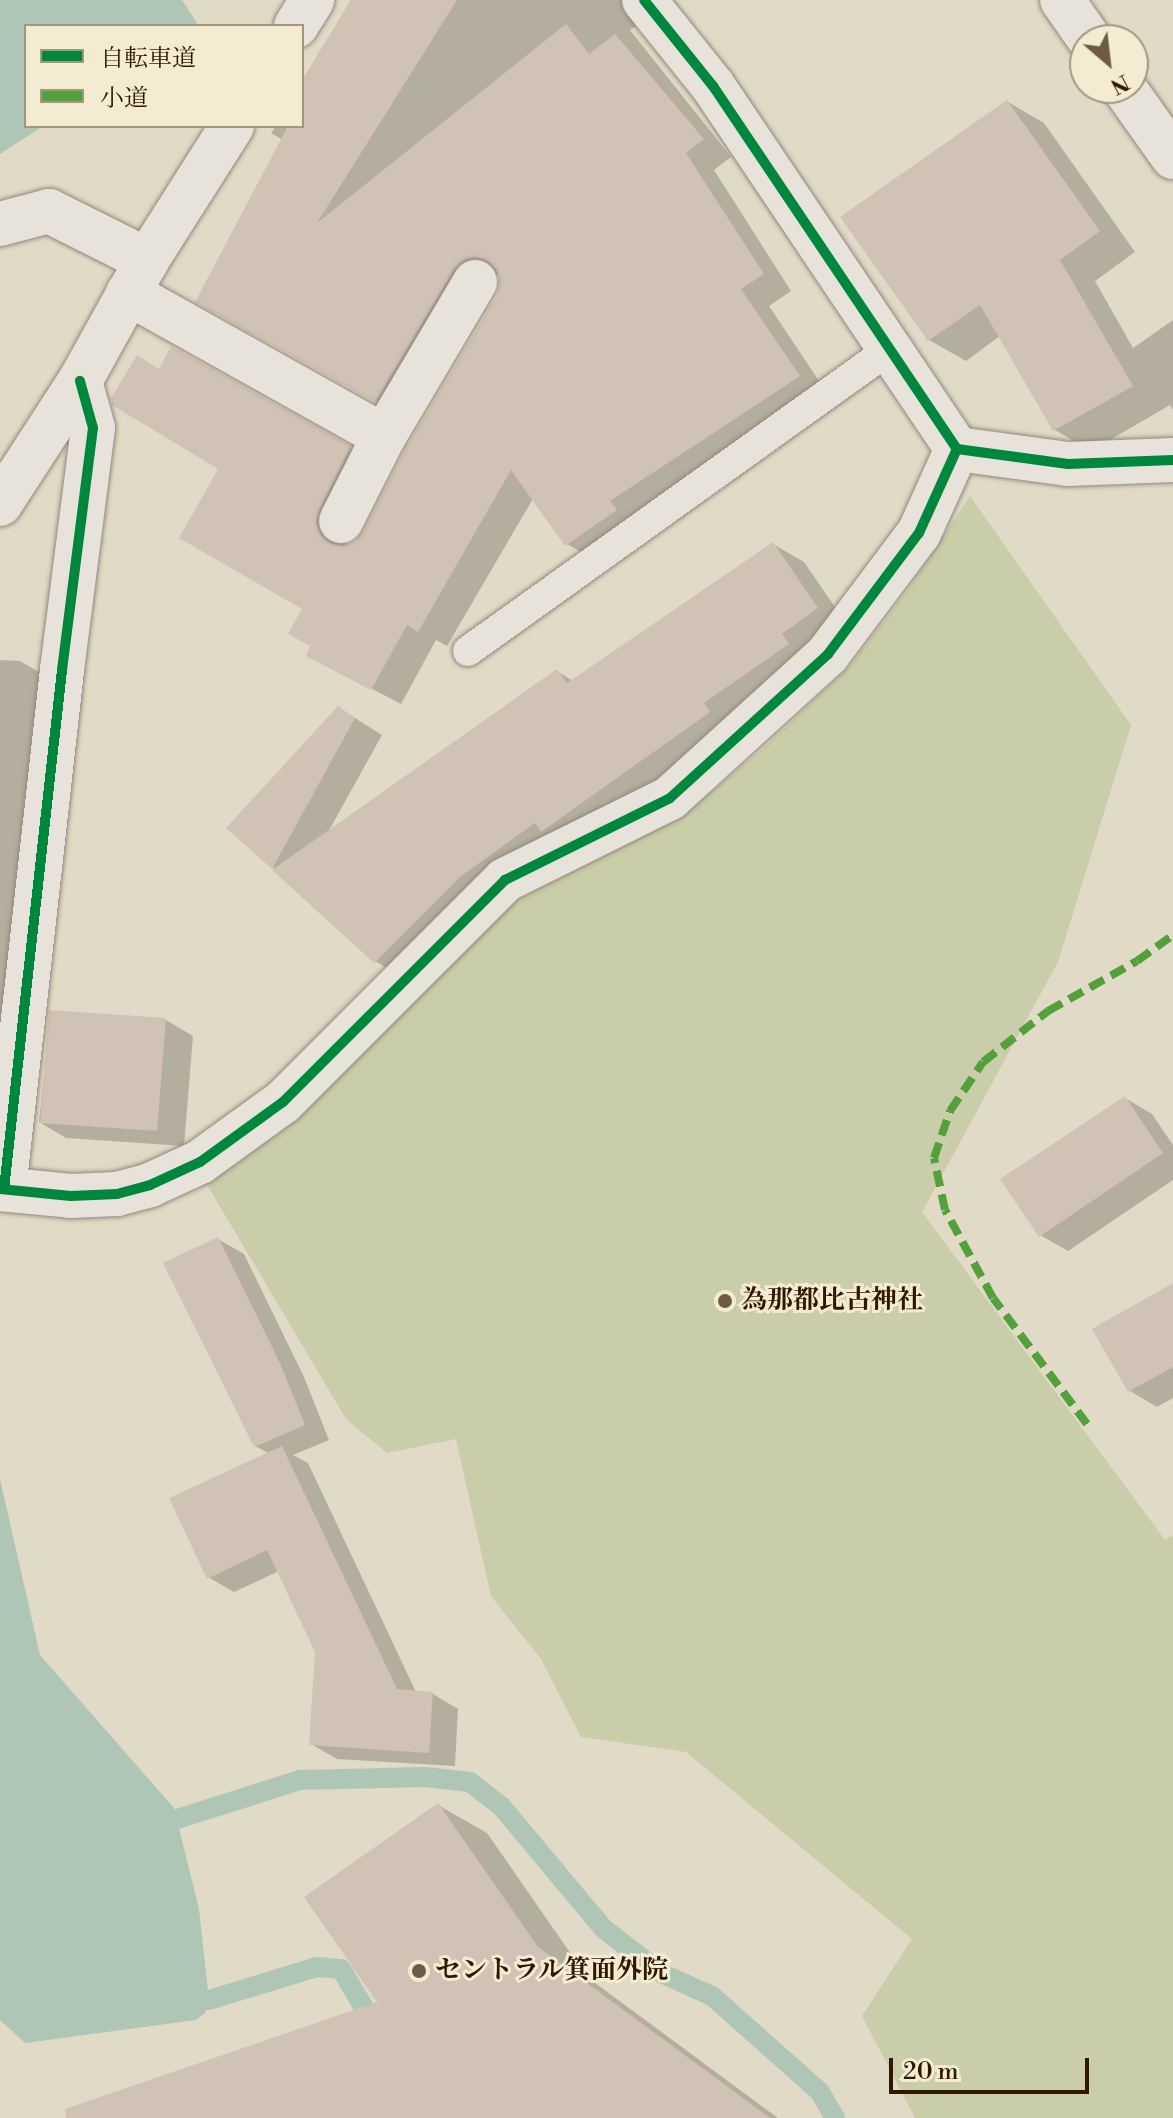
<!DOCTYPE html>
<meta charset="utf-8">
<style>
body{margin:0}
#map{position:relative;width:1173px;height:2118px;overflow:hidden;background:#e1dac6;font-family:"Libre Bodoni","Noto Serif JP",serif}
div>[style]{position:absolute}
.green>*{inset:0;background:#cacda9}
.water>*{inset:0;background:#afc6b6}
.shadow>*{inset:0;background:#0003}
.stream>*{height:20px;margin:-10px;padding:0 10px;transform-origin:10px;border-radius:10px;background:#afc6b6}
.building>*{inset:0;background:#d1c2b6}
.roads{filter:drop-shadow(0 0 2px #91897b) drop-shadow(0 0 2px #91897b)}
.service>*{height:30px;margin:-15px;padding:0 15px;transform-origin:15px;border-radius:15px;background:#e7e3da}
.minor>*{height:44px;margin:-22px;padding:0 22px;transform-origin:22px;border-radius:22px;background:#e7e3da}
.tertiary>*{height:44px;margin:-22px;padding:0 22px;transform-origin:22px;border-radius:22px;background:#e7e3da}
.quiet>*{height:8px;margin-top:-4px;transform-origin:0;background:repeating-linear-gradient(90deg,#52a13c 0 16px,transparent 0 24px)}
.cycleway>*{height:10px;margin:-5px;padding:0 5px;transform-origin:5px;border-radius:5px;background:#00873e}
.dots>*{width:22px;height:22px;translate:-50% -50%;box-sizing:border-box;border:4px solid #f3ebd2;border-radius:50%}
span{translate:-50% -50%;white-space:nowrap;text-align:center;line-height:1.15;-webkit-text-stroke:6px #f3ebd2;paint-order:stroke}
.poi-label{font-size:26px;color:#301700;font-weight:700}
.left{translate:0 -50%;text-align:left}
.legend{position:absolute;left:24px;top:24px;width:280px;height:104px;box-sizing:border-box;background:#f3ebd2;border:2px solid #a5967e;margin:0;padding:10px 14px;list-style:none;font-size:24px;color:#301700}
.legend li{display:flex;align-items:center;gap:16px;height:40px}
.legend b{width:40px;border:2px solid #a5967e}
.north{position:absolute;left:1069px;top:24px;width:80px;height:80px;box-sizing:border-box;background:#f3ebd2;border:2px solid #a5967e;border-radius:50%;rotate:152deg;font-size:22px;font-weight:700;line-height:32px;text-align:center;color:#301700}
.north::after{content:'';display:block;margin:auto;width:28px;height:36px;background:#6e5b45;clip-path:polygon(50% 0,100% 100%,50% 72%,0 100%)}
.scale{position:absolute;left:889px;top:2058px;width:200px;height:36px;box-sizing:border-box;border:4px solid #301700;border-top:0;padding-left:10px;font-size:24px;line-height:28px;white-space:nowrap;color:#301700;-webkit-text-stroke:6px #f3ebd2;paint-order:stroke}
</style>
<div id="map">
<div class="green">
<i style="clip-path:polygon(970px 496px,1131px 725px,1058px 962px,922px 1212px,1165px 1540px,1173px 1535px,1173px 2118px,915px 2118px,862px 2016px,912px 1939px,686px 1752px,581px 1737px,541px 1659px,491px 1596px,456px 1439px,387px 1453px,346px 1419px,206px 1183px,524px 891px,690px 810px,761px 750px,849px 667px,906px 592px)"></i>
</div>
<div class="water">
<i style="clip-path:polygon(0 0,182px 0,197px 23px,192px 26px,26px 26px,26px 126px,43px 126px,0 154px)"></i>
<i style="clip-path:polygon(0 1479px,40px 1655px,174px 1808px,199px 1909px,209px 2000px,205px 2013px,196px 2020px,25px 2043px,0 2020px)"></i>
</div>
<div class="shadow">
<i style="clip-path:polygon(351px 0,655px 0,648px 18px,630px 30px,731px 157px,714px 170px,791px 291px,769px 306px,827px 393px,596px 561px,567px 544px,534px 497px,447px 646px,436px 640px,401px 704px,338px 671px,313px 645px,305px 609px,160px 371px,350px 448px,379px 465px,344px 539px,347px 547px,356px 543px,365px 533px,499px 295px,500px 274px,492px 276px,405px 417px,226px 318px,283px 140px,271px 133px,276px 126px,302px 126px,302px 82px)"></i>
<i style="clip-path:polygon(1008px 102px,1044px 123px,1135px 252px,1095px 281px,1133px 348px,1173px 320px,1173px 410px,1170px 405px,1091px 451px,1055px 430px,1000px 336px,966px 361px,929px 340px)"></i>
<i style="clip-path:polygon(773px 544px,804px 562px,848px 626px,819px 662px,406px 979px,375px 961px,229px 828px,339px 708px,382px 735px,327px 834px,557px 671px,573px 681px)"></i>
<i style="clip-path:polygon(0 660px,20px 661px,48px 677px,0 1133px)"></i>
<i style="clip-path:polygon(51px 1013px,166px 1020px,193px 1036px,184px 1146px,66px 1138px,39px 1122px)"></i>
<i style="clip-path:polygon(1125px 1098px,1152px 1114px,1173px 1145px,1173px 1180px,1068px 1251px,1040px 1235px)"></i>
<i style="clip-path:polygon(218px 1239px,244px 1254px,304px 1377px,329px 1440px,293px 1455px,308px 1463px,416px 1692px,433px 1694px,458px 1709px,455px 1766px,337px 1759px,311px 1744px,317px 1651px,279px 1571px,234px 1592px,208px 1577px,270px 1454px,255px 1446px)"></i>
<i style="clip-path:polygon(1173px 1291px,1173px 1398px,1157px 1407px,1130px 1391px)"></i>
<i style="clip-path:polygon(438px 1805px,487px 1833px,587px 1977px,778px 2118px,74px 2118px,380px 2003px)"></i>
</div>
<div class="stream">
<i style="left:177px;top:1819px;width:129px;rotate:-17.6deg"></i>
<i style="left:300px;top:1780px;width:125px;rotate:-1.4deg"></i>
<i style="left:425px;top:1777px;width:45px;rotate:6.3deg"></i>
<i style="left:470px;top:1782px;width:39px;rotate:38deg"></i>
<i style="left:501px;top:1806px;width:160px;rotate:50.1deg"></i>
<i style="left:604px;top:1929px;width:72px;rotate:37.7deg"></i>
<i style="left:661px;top:1973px;width:56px;rotate:24.3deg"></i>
<i style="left:712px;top:1996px;width:144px;rotate:41.6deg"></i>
<i style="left:820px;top:2092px;width:30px;rotate:60deg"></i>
<i style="left:209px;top:2000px;width:113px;rotate:-17deg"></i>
<i style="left:317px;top:1967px;width:24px;rotate:5deg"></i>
<i style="left:341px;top:1969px;width:71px;rotate:59.5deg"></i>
</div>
<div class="building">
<i style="clip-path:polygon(351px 0,457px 0,317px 223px,566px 24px,589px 54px,615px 34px,704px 139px,686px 153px,764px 274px,741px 289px,800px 376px,610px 501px,617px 510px,565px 546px,511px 470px,418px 632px,407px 625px,371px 690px,306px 656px,310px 646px,288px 634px,302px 609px,179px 538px,218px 469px,112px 405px,111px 398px,137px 355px,159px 369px,171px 346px,351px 446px,319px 510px,316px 523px,321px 535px,329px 543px,342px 546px,354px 542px,363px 532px,406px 448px,497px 295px,500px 281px,496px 269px,487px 260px,474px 257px,463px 260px,454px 269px,375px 402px,195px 302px,288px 126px,302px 126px,302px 80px)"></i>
<i style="clip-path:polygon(1007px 100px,1100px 231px,1060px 260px,1133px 386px,1053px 431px,980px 305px,928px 341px,840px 217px)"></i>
<i style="clip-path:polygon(773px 542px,818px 608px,782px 634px,789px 644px,704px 703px,710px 712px,541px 832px,535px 823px,461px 876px,374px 963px,272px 870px,557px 669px,567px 683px)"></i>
<i style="clip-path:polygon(338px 706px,355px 718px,272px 869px,226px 828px)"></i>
<i style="clip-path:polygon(49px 1010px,166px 1018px,157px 1131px,40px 1123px)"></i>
<i style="clip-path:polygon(1125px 1096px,1163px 1153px,1039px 1237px,1000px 1179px)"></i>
<i style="clip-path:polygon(218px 1237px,279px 1361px,305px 1425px,254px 1447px,163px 1263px)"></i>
<i style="clip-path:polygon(1173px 1283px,1173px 1367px,1128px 1392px,1092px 1329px)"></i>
<i style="clip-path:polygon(282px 1446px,397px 1689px,433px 1692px,429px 1753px,309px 1745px,315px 1652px,267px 1550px,207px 1579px,169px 1498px)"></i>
<i style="clip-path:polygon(438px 1803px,538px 1947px,770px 2118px,66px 2118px,65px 2109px,377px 2002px,304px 1897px)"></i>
</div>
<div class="roads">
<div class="service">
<i style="left:468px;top:651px;width:519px;rotate:-35.59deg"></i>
</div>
<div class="minor">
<i style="left:644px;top:0;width:110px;rotate:51.3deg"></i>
<i style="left:713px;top:86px;width:437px;rotate:56.1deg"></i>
<i style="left:957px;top:449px;width:112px;rotate:7.7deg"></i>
<i style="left:1068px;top:464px;width:105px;rotate:-2.2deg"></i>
<i style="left:296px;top:26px;width:31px;rotate:-58deg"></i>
<i style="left:0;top:224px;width:51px;rotate:-14.9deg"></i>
<i style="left:49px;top:211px;width:110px;rotate:26.6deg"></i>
<i style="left:128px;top:293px;width:293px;rotate:29.2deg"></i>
<i style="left:0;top:504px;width:147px;rotate:-57deg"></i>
<i style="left:80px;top:381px;width:138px;rotate:-61deg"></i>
<i style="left:147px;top:260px;width:159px;rotate:-57.6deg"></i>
<i style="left:341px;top:521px;width:95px;rotate:-63.2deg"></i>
<i style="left:384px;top:436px;width:179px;rotate:-59.4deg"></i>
<i style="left:0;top:1189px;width:71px;rotate:5.6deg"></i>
<i style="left:71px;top:1196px;width:46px;rotate:-2.5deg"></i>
<i style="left:117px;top:1194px;width:34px;rotate:-15deg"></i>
<i style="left:150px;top:1185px;width:55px;rotate:-24.7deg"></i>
<i style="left:200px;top:1162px;width:102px;rotate:-35.9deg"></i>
<i style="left:283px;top:1102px;width:314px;rotate:-45deg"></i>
<i style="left:505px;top:880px;width:184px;rotate:-26.4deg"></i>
<i style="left:670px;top:798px;width:214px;rotate:-42.3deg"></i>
<i style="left:828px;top:654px;width:151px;rotate:-53.1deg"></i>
<i style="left:919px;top:533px;width:92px;rotate:-65.7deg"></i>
<i style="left:4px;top:1189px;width:522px;rotate:-83.62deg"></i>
<i style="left:62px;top:670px;width:244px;rotate:-82.7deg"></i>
<i style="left:93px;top:428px;width:49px;rotate:-105.5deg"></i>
</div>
<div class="tertiary">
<i style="left:1062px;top:0;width:49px;rotate:55deg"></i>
<i style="left:1124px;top:88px;width:85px;rotate:54.6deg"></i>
</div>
</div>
<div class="quiet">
<i style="left:1087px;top:1424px;width:157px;rotate:-126.7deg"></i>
<i style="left:993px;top:1298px;width:100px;rotate:-118.6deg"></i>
<i style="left:945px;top:1210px;width:53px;rotate:-101.9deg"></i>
<i style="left:934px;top:1158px;width:50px;rotate:-71.2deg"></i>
<i style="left:950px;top:1111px;width:59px;rotate:-56deg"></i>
<i style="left:983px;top:1062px;width:83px;rotate:-38.1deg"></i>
<i style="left:1048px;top:1011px;width:102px;rotate:-29.3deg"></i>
<i style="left:1137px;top:961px;width:44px;rotate:-35.8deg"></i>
</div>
<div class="cycleway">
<i style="left:644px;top:0;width:110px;rotate:51.3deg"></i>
<i style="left:713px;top:86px;width:437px;rotate:56.1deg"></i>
<i style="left:957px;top:449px;width:112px;rotate:7.7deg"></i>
<i style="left:1068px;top:464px;width:105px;rotate:-2.2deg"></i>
<i style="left:0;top:1189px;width:71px;rotate:5.6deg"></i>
<i style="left:71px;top:1196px;width:46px;rotate:-2.5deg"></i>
<i style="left:117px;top:1194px;width:34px;rotate:-15deg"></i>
<i style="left:150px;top:1185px;width:55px;rotate:-24.7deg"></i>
<i style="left:200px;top:1162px;width:102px;rotate:-35.9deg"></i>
<i style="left:283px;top:1102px;width:314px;rotate:-45deg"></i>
<i style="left:505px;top:880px;width:184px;rotate:-26.4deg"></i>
<i style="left:670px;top:798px;width:214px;rotate:-42.3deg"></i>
<i style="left:828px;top:654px;width:151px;rotate:-53.1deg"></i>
<i style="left:919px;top:533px;width:92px;rotate:-65.7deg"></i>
<i style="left:4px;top:1189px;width:522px;rotate:-83.62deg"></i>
<i style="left:62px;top:670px;width:244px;rotate:-82.7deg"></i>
<i style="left:93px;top:428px;width:49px;rotate:-105.5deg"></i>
</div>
<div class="dots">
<i style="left:725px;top:1301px;background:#6e5b45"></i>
<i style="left:419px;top:1971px;background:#6e5b45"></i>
</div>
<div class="poi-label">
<span class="left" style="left:741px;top:1301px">為那都比古神社</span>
<span class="left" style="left:435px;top:1971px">セントラル箕面外院</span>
</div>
<ul class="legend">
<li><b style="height:10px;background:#00873e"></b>自転車道</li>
<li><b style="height:10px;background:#52a13c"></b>小道</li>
</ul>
<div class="north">N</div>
<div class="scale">20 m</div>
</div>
